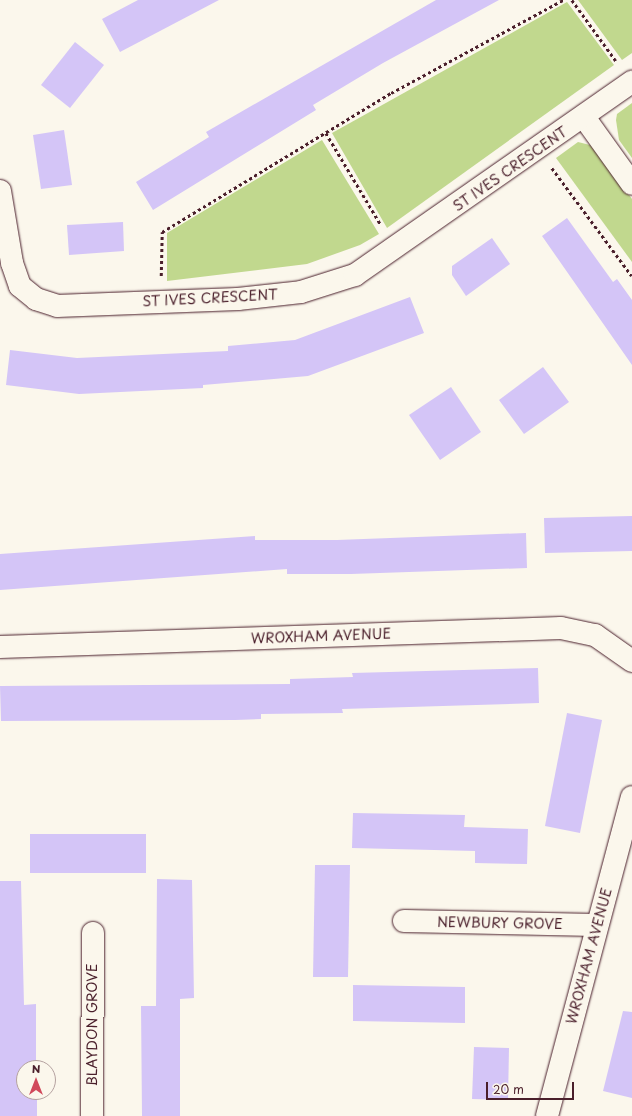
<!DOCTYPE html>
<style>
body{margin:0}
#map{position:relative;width:632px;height:1116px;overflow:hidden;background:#fbf7ec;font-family:"Playpen Sans",sans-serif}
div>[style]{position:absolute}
.green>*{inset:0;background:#c1d88e}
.building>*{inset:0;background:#d4c5f7}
.path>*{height:2.5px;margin-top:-1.25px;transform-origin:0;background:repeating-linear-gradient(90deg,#4a1f2b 0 3px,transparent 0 6px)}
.roads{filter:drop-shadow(0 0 1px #4a1f2b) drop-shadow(0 0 1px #4a1f2b)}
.street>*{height:22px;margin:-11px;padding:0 11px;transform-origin:11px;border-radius:11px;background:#fbf7ec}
span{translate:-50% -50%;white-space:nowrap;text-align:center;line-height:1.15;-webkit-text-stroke:3px #fbf7ec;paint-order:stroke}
.street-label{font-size:14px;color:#4a1f2b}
.north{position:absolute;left:16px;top:1060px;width:40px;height:40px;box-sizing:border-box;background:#fbf7ec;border:1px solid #b4a19f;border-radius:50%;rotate:0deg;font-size:11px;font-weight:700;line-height:16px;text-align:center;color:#4a1f2b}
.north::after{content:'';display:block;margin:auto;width:14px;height:18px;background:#d1495b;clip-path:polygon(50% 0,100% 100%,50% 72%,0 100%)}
.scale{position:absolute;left:486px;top:1082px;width:88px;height:18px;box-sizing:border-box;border:2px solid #4a1f2b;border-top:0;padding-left:5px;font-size:12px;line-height:14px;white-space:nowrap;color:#4a1f2b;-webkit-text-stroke:3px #fbf7ec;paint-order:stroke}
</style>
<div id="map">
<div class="green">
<i style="clip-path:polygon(578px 0,632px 0,632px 53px,622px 60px)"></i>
<i style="clip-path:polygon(567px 2px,614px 65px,387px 228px,332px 133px)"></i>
<i style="clip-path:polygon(632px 103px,632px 158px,619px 140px,616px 120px,617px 114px)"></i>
<i style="clip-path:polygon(322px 140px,379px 234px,360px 245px,307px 264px,167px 281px,167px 233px)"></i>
<i style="clip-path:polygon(578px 142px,594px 146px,632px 199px,632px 262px,556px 158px)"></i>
</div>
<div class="building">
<i style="clip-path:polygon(138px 0,219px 0,120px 52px,102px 19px)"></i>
<i style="clip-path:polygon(436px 0,499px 0,383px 63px,313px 105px,316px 110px,153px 210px,136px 182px,209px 137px,206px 132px)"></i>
<i style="clip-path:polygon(75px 42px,104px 65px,70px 108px,41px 85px)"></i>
<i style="clip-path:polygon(64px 130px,72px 185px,41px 189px,33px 135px)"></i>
<i style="clip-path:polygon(567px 218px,613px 282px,617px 279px,632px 300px,632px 365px,542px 236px)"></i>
<i style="clip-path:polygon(123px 222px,124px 251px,69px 255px,67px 225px)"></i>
<i style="clip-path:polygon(492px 238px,510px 264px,466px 296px,452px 275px,452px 266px)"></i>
<i style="clip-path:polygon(410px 297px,424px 333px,308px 376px,203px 385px,203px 388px,79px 394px,6px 385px,10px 350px,77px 358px,228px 351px,228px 346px,295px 340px)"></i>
<i style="clip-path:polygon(543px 367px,569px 402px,524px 434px,499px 400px)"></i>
<i style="clip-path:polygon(451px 387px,481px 432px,440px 460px,409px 415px)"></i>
<i style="clip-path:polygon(632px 516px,632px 551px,545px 553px,544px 518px)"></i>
<i style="clip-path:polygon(526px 533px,527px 568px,351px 574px,287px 574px,287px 569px,0 590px,0 554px,255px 536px,255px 540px,337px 540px)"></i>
<i style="clip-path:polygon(538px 668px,539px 703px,342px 709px,343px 713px,261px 714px,261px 719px,235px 720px,1px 721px,0 686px,290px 684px,290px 679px,353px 677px,352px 673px)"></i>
<i style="clip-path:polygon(567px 713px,602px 720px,580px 833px,545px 826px)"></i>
<i style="clip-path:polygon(353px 813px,465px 815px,464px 827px,528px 829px,527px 864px,475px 863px,475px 851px,352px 848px)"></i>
<i style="clip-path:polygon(30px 834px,146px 834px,146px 873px,30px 873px)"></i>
<i style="clip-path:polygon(315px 865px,350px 865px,348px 977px,313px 977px)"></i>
<i style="clip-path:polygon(157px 879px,192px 880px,194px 998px,180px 999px,180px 1116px,142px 1116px,141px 1006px,156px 1006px)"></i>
<i style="clip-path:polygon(0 881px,21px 881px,24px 1005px,36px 1004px,36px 1068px,24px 1068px,24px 1092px,37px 1092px,37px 1116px,0 1116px)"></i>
<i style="clip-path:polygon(353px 985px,465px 987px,465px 1023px,353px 1021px)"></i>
<i style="clip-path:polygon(623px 1011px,632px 1012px,632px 1098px,603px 1091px)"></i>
<i style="clip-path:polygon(474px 1047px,509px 1048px,508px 1100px,472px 1099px)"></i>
</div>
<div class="path">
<i style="left:572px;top:0;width:75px;rotate:54.2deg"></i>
<i style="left:326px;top:133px;width:107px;rotate:59.1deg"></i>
<i style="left:552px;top:168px;width:134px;rotate:53.5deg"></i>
<i style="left:161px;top:276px;width:44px;rotate:-88.7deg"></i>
<i style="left:162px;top:232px;width:268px;rotate:-31.3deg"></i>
<i style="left:391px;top:93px;width:196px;rotate:-28.4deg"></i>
</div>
<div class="roads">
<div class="street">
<i style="left:584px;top:117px;width:82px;rotate:54.4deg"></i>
<i style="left:0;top:191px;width:73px;rotate:80.5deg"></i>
<i style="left:12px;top:263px;width:24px;rotate:71deg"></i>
<i style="left:20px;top:286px;width:21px;rotate:39deg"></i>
<i style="left:36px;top:299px;width:22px;rotate:18deg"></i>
<i style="left:57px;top:306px;width:181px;rotate:-2.2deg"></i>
<i style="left:238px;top:299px;width:63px;rotate:-6.3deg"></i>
<i style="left:301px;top:292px;width:57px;rotate:-17.5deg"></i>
<i style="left:355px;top:275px;width:338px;rotate:-34.9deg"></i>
<i style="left:0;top:647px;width:561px;rotate:-1.94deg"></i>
<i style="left:561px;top:628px;width:35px;rotate:12deg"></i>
<i style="left:595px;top:635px;width:45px;rotate:35.1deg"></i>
<i style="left:404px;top:921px;width:192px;rotate:1.2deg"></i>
<i style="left:92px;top:1116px;width:183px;rotate:-89.7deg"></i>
<i style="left:547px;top:1116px;width:330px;rotate:-75.1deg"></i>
</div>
</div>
<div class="street-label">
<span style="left:510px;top:169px;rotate:-35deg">ST IVES CRESCENT</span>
<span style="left:210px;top:298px;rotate:-3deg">ST IVES CRESCENT</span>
<span style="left:321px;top:636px;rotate:-2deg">WROXHAM AVENUE</span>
<span style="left:500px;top:923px;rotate:1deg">NEWBURY GROVE</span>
<span style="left:589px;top:956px;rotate:-75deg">WROXHAM AVENUE</span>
<span style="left:92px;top:1025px;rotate:-90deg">BLAYDON GROVE</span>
</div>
<div class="north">N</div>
<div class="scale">20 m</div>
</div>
